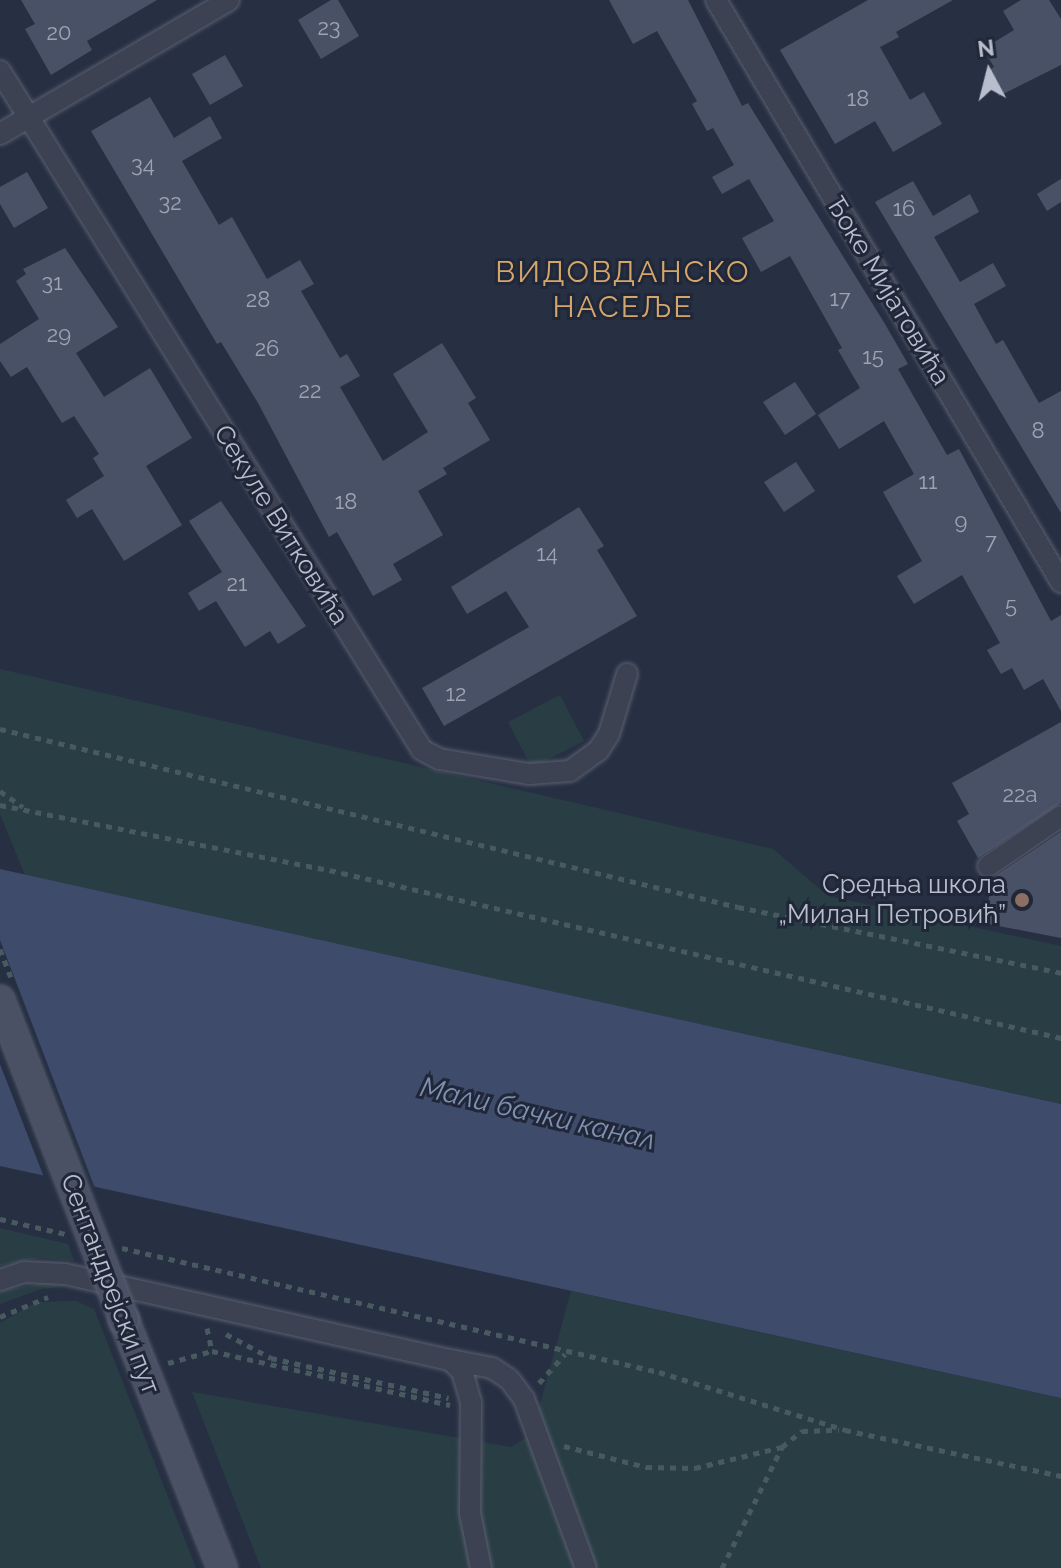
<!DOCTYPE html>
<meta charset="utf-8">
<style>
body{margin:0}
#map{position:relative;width:1061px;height:1568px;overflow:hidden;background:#273043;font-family:Raleway,sans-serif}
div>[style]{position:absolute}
.green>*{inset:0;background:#293d44}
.water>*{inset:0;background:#3e4b6b}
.pier>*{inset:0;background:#273043}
.building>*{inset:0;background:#495167}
.path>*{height:5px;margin-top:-2.5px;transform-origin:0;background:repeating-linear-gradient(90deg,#485a60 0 6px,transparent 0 12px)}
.roads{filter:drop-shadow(0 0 2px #5a6070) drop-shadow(0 0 2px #5a6070)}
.minor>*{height:20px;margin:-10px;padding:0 10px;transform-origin:10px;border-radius:10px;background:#3c4252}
.secondary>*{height:28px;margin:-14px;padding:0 14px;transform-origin:14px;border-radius:14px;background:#4a5165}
.path-bridge>*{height:5px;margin-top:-2.5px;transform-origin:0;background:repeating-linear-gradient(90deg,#485a60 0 6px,transparent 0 12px)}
.bridges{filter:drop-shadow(0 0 2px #5a6070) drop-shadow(0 0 2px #5a6070)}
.secondary-bridge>*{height:28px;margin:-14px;padding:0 14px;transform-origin:14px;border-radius:14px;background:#4a5165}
.dots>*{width:22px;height:22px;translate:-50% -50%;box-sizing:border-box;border:4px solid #202738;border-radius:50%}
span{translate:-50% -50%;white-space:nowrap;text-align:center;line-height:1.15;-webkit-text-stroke:6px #202738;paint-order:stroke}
.number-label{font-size:22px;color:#9da3b3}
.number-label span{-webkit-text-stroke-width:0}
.street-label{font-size:26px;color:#b9becc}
.poi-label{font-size:26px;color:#b9becc}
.right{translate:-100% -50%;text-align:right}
.water-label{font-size:28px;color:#8190b2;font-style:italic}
.quarter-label{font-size:30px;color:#d5a66b;letter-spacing:2px}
.north{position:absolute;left:949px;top:32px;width:80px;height:80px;-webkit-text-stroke:6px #202738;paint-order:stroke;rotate:353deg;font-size:22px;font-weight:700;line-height:32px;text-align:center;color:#b9becc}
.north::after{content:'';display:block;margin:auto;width:28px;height:36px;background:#b9becc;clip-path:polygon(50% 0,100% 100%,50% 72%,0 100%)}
</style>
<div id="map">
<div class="green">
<i style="clip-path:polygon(0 669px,773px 849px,828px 896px,1061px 946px,1061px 1104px,25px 875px,0 814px)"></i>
<i style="clip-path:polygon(560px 695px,584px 741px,532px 768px,508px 722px)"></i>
<i style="clip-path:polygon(0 1228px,68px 1244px,74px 1261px,41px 1258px,0 1266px)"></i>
<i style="clip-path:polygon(44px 1283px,69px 1286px,41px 1289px,0 1304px,0 1291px)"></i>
<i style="clip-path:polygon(571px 1291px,1061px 1398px,1061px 1568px,261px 1568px,192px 1392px,511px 1447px,532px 1434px)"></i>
<i style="clip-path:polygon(76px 1301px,94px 1309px,196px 1568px,0 1568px,0 1323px,36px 1302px)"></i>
</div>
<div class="water">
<i style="clip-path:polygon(0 869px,1061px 1104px,1061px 1398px,0 1166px)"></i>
</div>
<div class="pier">
<i style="clip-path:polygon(0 940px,96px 1191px,45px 1180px,0 1064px)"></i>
</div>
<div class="building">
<i style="clip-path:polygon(21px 0,157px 0,87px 41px,92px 50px,51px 75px,25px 29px,35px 24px)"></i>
<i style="clip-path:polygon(331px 0,338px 0,359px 36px,321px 59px,298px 20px)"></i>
<i style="clip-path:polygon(609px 0,688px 0,742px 106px,748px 103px,885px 324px,908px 364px,898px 369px,947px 455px,959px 449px,1051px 621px,1061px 615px,1061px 711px,1043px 679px,1024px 690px,1012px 668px,1001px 674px,987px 650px,1000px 643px,962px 575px,914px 604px,897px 576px,922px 561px,883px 492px,914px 474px,884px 421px,839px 449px,818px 415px,860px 388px,838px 350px,842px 348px,790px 256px,761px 272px,742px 238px,774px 221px,749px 179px,722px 194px,712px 177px,734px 165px,713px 128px,707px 131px,692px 104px,697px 101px,657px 31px,633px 44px)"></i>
<i style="clip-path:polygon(868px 0,953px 0,896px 32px,899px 37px,880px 47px,910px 100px,924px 92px,942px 124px,893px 152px,875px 121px,835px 144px,780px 50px)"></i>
<i style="clip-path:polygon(1021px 0,1049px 0,1061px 19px,1061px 65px,999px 96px,985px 73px,994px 67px,983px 49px,1014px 30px,1003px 11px)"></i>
<i style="clip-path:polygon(225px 55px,243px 86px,210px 105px,192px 74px)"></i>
<i style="clip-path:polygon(150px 97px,174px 138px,210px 116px,222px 138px,182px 161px,219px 225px,232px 217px,267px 279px,300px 260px,314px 284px,301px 291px,340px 358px,347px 354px,360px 376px,340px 387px,383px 461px,428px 432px,393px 374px,442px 343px,476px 398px,468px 403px,490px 440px,443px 468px,447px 474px,418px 491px,443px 535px,393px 564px,402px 580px,373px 596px,337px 532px,329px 537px,258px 403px,221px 342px,217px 344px,91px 131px)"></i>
<i style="clip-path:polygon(27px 172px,48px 208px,14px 228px,0 204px,0 187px)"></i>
<i style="clip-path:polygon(1061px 179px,1061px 202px,1047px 211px,1037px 194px)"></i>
<i style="clip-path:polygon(913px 181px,933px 216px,970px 194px,979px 212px,934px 237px,960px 282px,993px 263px,1006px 286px,974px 304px,996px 344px,1003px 340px,1039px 403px,1061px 391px,1061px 513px,875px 202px)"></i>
<i style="clip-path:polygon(65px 248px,118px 327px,76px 353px,104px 397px,150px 368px,192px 438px,146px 466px,182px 525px,124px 561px,92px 509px,77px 518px,66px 500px,104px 476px,93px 458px,99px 454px,74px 416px,62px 423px,27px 367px,11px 377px,0 361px,0 344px,39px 319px,16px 281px,26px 274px,23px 269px)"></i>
<i style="clip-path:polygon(795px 382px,816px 414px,785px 435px,763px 402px)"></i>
<i style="clip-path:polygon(796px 462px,815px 491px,784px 512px,764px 482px)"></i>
<i style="clip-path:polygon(221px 501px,306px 626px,278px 644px,270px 631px,245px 647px,216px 601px,199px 611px,188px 593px,222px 572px,189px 521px)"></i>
<i style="clip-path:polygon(579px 507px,604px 546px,597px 550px,637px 616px,444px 726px,422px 688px,529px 627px,506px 591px,467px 614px,451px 587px)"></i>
<i style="clip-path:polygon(1061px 722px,1061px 803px,978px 858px,957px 821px,969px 814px,952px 783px)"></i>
<i style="clip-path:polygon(1061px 832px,1061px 938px,983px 923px,994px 877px)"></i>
</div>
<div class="path">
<i style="left:0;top:729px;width:759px;rotate:13.56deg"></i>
<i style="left:738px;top:907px;width:330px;rotate:11.5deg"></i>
<i style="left:0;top:791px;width:28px;rotate:35deg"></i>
<i style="left:0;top:805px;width:349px;rotate:11.2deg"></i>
<i style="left:342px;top:873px;width:738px;rotate:12.92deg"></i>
<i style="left:0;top:1219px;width:68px;rotate:12.8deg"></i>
<i style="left:122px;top:1248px;width:551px;rotate:13deg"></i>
<i style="left:659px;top:1372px;width:195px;rotate:17.3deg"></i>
<i style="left:845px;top:1430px;width:221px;rotate:12deg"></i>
<i style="left:0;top:1317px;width:52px;rotate:-22.6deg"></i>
<i style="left:207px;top:1328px;width:24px;rotate:78deg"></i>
<i style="left:226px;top:1334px;width:51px;rotate:28.1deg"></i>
<i style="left:271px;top:1358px;width:182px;rotate:12.7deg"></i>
<i style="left:168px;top:1363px;width:46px;rotate:-15.3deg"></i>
<i style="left:212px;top:1351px;width:244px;rotate:12.8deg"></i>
<i style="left:539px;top:1383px;width:39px;rotate:-48deg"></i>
<i style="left:564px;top:1446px;width:85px;rotate:14.4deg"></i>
<i style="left:646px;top:1467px;width:49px;rotate:1.2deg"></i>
<i style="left:695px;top:1468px;width:89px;rotate:-13.6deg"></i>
<i style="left:782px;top:1447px;width:26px;rotate:-39deg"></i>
<i style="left:802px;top:1431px;width:37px;rotate:-2deg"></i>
<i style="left:722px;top:1568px;width:135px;rotate:-63.6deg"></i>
</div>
<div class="roads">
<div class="minor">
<i style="left:716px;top:0;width:677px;rotate:59.34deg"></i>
<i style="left:0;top:71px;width:799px;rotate:58.14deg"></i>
<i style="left:422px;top:750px;width:19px;rotate:28deg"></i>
<i style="left:439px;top:759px;width:92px;rotate:9.4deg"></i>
<i style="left:530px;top:774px;width:40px;rotate:-4.3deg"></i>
<i style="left:570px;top:771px;width:34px;rotate:-36deg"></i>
<i style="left:598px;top:751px;width:20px;rotate:-57deg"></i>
<i style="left:609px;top:734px;width:63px;rotate:-73.3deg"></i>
<i style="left:0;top:134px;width:265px;rotate:-30.3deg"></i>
<i style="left:988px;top:866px;width:88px;rotate:-34.4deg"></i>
<i style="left:0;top:1280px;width:25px;rotate:-18deg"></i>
<i style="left:24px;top:1272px;width:41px;rotate:2.8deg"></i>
<i style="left:65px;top:1274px;width:394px;rotate:12.6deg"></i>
<i style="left:450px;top:1360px;width:16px;rotate:43deg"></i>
<i style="left:462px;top:1371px;width:32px;rotate:74deg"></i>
<i style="left:471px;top:1402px;width:111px;rotate:90.5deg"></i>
<i style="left:470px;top:1513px;width:56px;rotate:78.7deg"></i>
<i style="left:451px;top:1360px;width:42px;rotate:11deg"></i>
<i style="left:492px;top:1368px;width:20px;rotate:33deg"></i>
<i style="left:509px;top:1379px;width:25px;rotate:53deg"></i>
<i style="left:524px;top:1399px;width:180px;rotate:69.9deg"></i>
</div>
<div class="secondary">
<i style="left:124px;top:1320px;width:267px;rotate:68.4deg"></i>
</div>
</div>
<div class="path-bridge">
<i style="left:0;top:949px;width:30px;rotate:69deg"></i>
</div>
<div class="bridges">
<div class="secondary-bridge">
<i style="left:0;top:1000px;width:343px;rotate:68.8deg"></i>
</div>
</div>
<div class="dots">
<i style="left:1022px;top:900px;background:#8d6e63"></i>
</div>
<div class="number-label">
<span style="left:329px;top:28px">23</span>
<span style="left:59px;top:33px">20</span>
<span style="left:858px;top:99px">18</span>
<span style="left:143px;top:165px">34</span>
<span style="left:170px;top:203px">32</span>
<span style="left:904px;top:209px">16</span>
<span style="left:52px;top:283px">31</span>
<span style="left:840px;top:299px">17</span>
<span style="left:258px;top:300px">28</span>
<span style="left:59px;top:335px">29</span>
<span style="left:267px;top:349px">26</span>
<span style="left:873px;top:357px">15</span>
<span style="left:310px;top:391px">22</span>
<span style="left:1038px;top:431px">8</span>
<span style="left:928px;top:482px">11</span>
<span style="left:346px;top:502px">18</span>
<span style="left:961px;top:522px">9</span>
<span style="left:991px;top:542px">7</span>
<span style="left:547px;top:554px">14</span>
<span style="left:237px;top:584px">21</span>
<span style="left:1011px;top:606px">5</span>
<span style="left:456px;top:694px">12</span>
<span style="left:1020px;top:795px">22a</span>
</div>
<div class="street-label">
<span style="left:888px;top:291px;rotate:59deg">Ђоке Мијатовића</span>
<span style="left:281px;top:525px;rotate:58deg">Секуле Витковића</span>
<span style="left:110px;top:1284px;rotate:69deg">Сентандрејски пут</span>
</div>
<div class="poi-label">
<span class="right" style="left:1006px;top:900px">Средња школа<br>„Милан Петровић”</span>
</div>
<div class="water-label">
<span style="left:538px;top:1114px;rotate:13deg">Мали бачки канал</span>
</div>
<div class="quarter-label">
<span style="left:623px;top:289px">ВИДОВДАНСКО<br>НАСЕЉЕ</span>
</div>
<div class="north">N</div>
</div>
